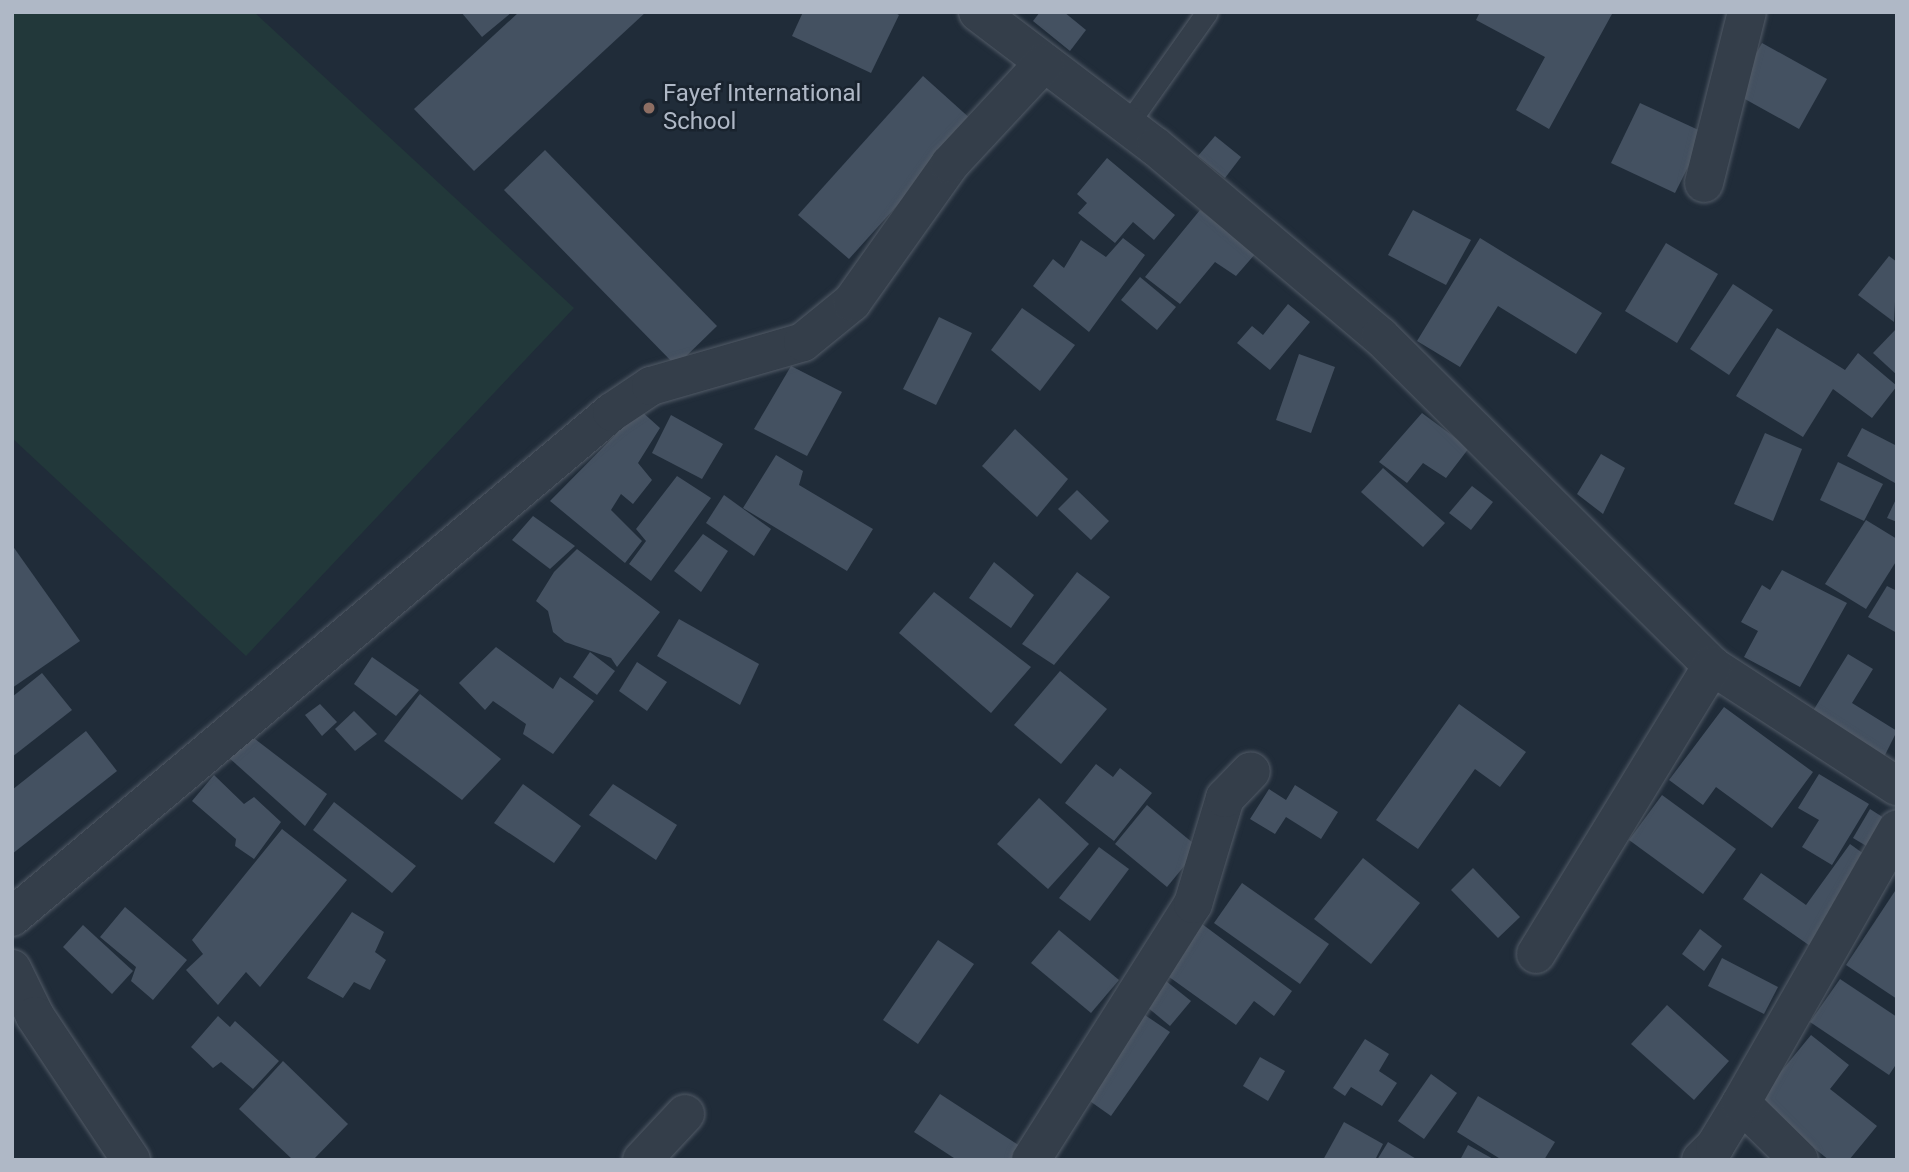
<!DOCTYPE html>
<style>
body{margin:0}
#map{position:relative;width:1909px;height:1172px;overflow:hidden;background:#202c39;font-family:Roboto,sans-serif}
div>[style]{position:absolute}
.green>*{inset:0;background:#22383a}
.building>*{inset:0;background:#445161}
.roads{filter:drop-shadow(0 0 2px #525b67) drop-shadow(0 0 2px #525b67)}
.service>*{height:21px;margin:-10.5px;padding:0 10.5px;transform-origin:10.5px;border-radius:10.5px;background:#343e4a}
.minor>*{height:38px;margin:-19px;padding:0 19px;transform-origin:19px;border-radius:19px;background:#343e4a}
.dots>*{width:19px;height:19px;translate:-50% -50%;box-sizing:border-box;border:4px solid #19232e;border-radius:50%}
span{translate:-50% -50%;white-space:nowrap;text-align:center;line-height:1.15;-webkit-text-stroke:5px #19232e;paint-order:stroke}
.poi-label{font-size:24px;color:#afb8c6}
.left{translate:0 -50%;text-align:left}
.frame{position:absolute;inset:0;border:14px solid #afb8c6;pointer-events:none}
</style>
<div id="map">
<div class="green">
<i style="clip-path:polygon(12px 12px,254px 12px,574px 308px,246px 656px,12px 438px)"></i>
</div>
<div class="building">
<i style="clip-path:polygon(461px 12px,512px 12px,482px 37px)"></i>
<i style="clip-path:polygon(519px 12px,646px 12px,474px 171px,414px 109px)"></i>
<i style="clip-path:polygon(803px 12px,894px 12px,899px 15px,871px 73px,792px 36px)"></i>
<i style="clip-path:polygon(1040px 12px,1064px 12px,1086px 30px,1070px 51px,1033px 21px)"></i>
<i style="clip-path:polygon(1480px 12px,1612px 14px,1549px 129px,1516px 110px,1545px 57px,1476px 20px)"></i>
<i style="clip-path:polygon(1762px 43px,1827px 79px,1799px 129px,1734px 93px)"></i>
<i style="clip-path:polygon(923px 76px,973px 121px,849px 259px,798px 215px)"></i>
<i style="clip-path:polygon(1640px 103px,1705px 133px,1675px 193px,1611px 163px)"></i>
<i style="clip-path:polygon(1215px 136px,1241px 157px,1225px 178px,1198px 156px)"></i>
<i style="clip-path:polygon(545px 150px,717px 326px,676px 366px,504px 190px)"></i>
<i style="clip-path:polygon(1107px 158px,1175px 215px,1154px 240px,1133px 222px,1115px 243px,1078px 213px,1087px 203px,1077px 194px)"></i>
<i style="clip-path:polygon(1200px 210px,1256px 253px,1236px 276px,1215px 262px,1180px 304px,1145px 277px)"></i>
<i style="clip-path:polygon(1413px 210px,1471px 240px,1446px 285px,1388px 255px)"></i>
<i style="clip-path:polygon(1123px 238px,1145px 255px,1089px 332px,1033px 286px,1053px 259px,1064px 268px,1081px 240px,1106px 257px)"></i>
<i style="clip-path:polygon(1480px 238px,1602px 313px,1576px 354px,1498px 306px,1460px 367px,1417px 341px)"></i>
<i style="clip-path:polygon(1666px 243px,1718px 274px,1677px 343px,1625px 311px)"></i>
<i style="clip-path:polygon(1889px 256px,1897px 262px,1894px 322px,1858px 295px)"></i>
<i style="clip-path:polygon(1140px 277px,1176px 307px,1157px 330px,1121px 300px)"></i>
<i style="clip-path:polygon(1733px 284px,1773px 310px,1729px 375px,1690px 349px)"></i>
<i style="clip-path:polygon(1288px 304px,1310px 322px,1270px 370px,1237px 343px,1252px 326px,1263px 335px)"></i>
<i style="clip-path:polygon(1022px 308px,1075px 345px,1040px 391px,991px 350px)"></i>
<i style="clip-path:polygon(939px 317px,972px 333px,936px 405px,903px 389px)"></i>
<i style="clip-path:polygon(1777px 328px,1845px 370px,1858px 353px,1897px 386px,1872px 418px,1833px 389px,1803px 437px,1736px 396px)"></i>
<i style="clip-path:polygon(1897px 328px,1897px 375px,1873px 353px)"></i>
<i style="clip-path:polygon(1299px 354px,1335px 367px,1311px 433px,1276px 420px)"></i>
<i style="clip-path:polygon(791px 366px,842px 392px,807px 456px,754px 429px)"></i>
<i style="clip-path:polygon(640px 410px,660px 428px,638px 463px,652px 480px,633px 504px,621px 494px,611px 510px,642px 541px,625px 563px,550px 501px)"></i>
<i style="clip-path:polygon(1422px 413px,1469px 448px,1446px 478px,1423px 463px,1407px 483px,1379px 462px)"></i>
<i style="clip-path:polygon(671px 415px,723px 444px,702px 479px,652px 453px)"></i>
<i style="clip-path:polygon(1862px 428px,1897px 446px,1895px 483px,1847px 456px)"></i>
<i style="clip-path:polygon(1015px 429px,1068px 479px,1037px 517px,982px 466px)"></i>
<i style="clip-path:polygon(1765px 433px,1802px 449px,1773px 521px,1734px 504px)"></i>
<i style="clip-path:polygon(1601px 454px,1625px 468px,1603px 514px,1577px 494px)"></i>
<i style="clip-path:polygon(776px 455px,803px 471px,799px 485px,873px 529px,847px 571px,743px 508px)"></i>
<i style="clip-path:polygon(1838px 462px,1883px 484px,1864px 521px,1820px 500px)"></i>
<i style="clip-path:polygon(1383px 468px,1445px 523px,1423px 547px,1361px 492px)"></i>
<i style="clip-path:polygon(677px 476px,711px 498px,651px 581px,629px 564px,646px 541px,636px 529px)"></i>
<i style="clip-path:polygon(1472px 486px,1493px 502px,1471px 530px,1449px 513px)"></i>
<i style="clip-path:polygon(1077px 490px,1109px 521px,1091px 540px,1058px 509px)"></i>
<i style="clip-path:polygon(724px 495px,771px 529px,754px 556px,706px 523px)"></i>
<i style="clip-path:polygon(1897px 497px,1897px 522px,1887px 518px)"></i>
<i style="clip-path:polygon(533px 516px,575px 546px,550px 569px,512px 540px)"></i>
<i style="clip-path:polygon(1866px 520px,1897px 539px,1897px 560px,1866px 609px,1825px 584px)"></i>
<i style="clip-path:polygon(703px 534px,728px 551px,701px 592px,674px 571px)"></i>
<i style="clip-path:polygon(12px 545px,80px 641px,12px 688px)"></i>
<i style="clip-path:polygon(577px 549px,660px 612px,617px 667px,611px 658px,565px 642px,553px 632px,548px 611px,536px 601px,554px 572px)"></i>
<i style="clip-path:polygon(994px 562px,1034px 595px,1011px 628px,969px 598px)"></i>
<i style="clip-path:polygon(1782px 570px,1847px 603px,1800px 687px,1744px 657px,1758px 631px,1741px 622px,1762px 585px,1770px 590px)"></i>
<i style="clip-path:polygon(1077px 572px,1110px 597px,1054px 665px,1022px 644px)"></i>
<i style="clip-path:polygon(1887px 586px,1897px 591px,1897px 633px,1868px 617px)"></i>
<i style="clip-path:polygon(934px 592px,1031px 667px,991px 713px,899px 633px)"></i>
<i style="clip-path:polygon(679px 619px,759px 664px,740px 705px,657px 656px)"></i>
<i style="clip-path:polygon(496px 647px,553px 689px,560px 677px,594px 701px,553px 754px,523px 734px,526px 724px,493px 701px,485px 710px,459px 683px)"></i>
<i style="clip-path:polygon(590px 652px,615px 671px,597px 695px,573px 677px)"></i>
<i style="clip-path:polygon(1848px 654px,1873px 669px,1852px 703px,1897px 731px,1881px 763px,1808px 719px)"></i>
<i style="clip-path:polygon(372px 657px,419px 690px,396px 716px,354px 684px)"></i>
<i style="clip-path:polygon(637px 662px,667px 682px,647px 711px,619px 691px)"></i>
<i style="clip-path:polygon(1060px 671px,1107px 709px,1061px 764px,1014px 725px)"></i>
<i style="clip-path:polygon(42px 673px,72px 710px,12px 757px,12px 697px)"></i>
<i style="clip-path:polygon(420px 694px,501px 759px,462px 800px,384px 741px)"></i>
<i style="clip-path:polygon(320px 704px,337px 722px,322px 736px,305px 715px)"></i>
<i style="clip-path:polygon(1459px 704px,1526px 752px,1500px 787px,1475px 769px,1418px 849px,1376px 820px)"></i>
<i style="clip-path:polygon(1724px 707px,1813px 772px,1772px 828px,1716px 787px,1703px 805px,1669px 780px)"></i>
<i style="clip-path:polygon(354px 711px,377px 734px,355px 751px,335px 729px)"></i>
<i style="clip-path:polygon(86px 731px,117px 771px,12px 854px,12px 790px)"></i>
<i style="clip-path:polygon(247px 733px,327px 794px,305px 826px,227px 756px)"></i>
<i style="clip-path:polygon(1096px 764px,1113px 777px,1120px 768px,1152px 793px,1114px 841px,1065px 803px)"></i>
<i style="clip-path:polygon(1819px 774px,1869px 804px,1832px 865px,1802px 847px,1819px 820px,1798px 808px)"></i>
<i style="clip-path:polygon(214px 775px,244px 804px,254px 797px,281px 822px,254px 859px,235px 846px,236px 839px,192px 801px)"></i>
<i style="clip-path:polygon(523px 784px,581px 826px,554px 863px,494px 823px)"></i>
<i style="clip-path:polygon(613px 784px,677px 825px,656px 860px,589px 815px)"></i>
<i style="clip-path:polygon(1295px 785px,1338px 812px,1321px 839px,1286px 817px,1275px 834px,1250px 819px,1269px 789px,1286px 800px)"></i>
<i style="clip-path:polygon(1662px 795px,1736px 849px,1703px 894px,1629px 840px)"></i>
<i style="clip-path:polygon(1039px 798px,1089px 844px,1048px 889px,997px 844px)"></i>
<i style="clip-path:polygon(334px 802px,416px 866px,392px 893px,313px 830px)"></i>
<i style="clip-path:polygon(1147px 805px,1199px 848px,1167px 887px,1115px 844px)"></i>
<i style="clip-path:polygon(1870px 809px,1895px 825px,1878px 853px,1853px 838px)"></i>
<i style="clip-path:polygon(282px 829px,347px 880px,260px 987px,246px 972px,218px 1005px,186px 970px,203px 954px,192px 940px)"></i>
<i style="clip-path:polygon(1850px 844px,1875px 862px,1813px 948px,1743px 899px,1761px 873px,1806px 905px)"></i>
<i style="clip-path:polygon(1099px 847px,1129px 869px,1090px 921px,1059px 898px)"></i>
<i style="clip-path:polygon(1363px 858px,1420px 903px,1371px 964px,1314px 919px)"></i>
<i style="clip-path:polygon(1473px 868px,1520px 917px,1498px 938px,1451px 890px)"></i>
<i style="clip-path:polygon(1242px 883px,1329px 944px,1300px 984px,1214px 923px)"></i>
<i style="clip-path:polygon(1897px 888px,1897px 999px,1846px 965px)"></i>
<i style="clip-path:polygon(125px 907px,187px 960px,153px 1000px,131px 981px,136px 967px,100px 937px)"></i>
<i style="clip-path:polygon(352px 912px,384px 932px,375px 952px,386px 960px,370px 990px,354px 982px,343px 998px,307px 978px)"></i>
<i style="clip-path:polygon(1202px 924px,1292px 991px,1274px 1016px,1254px 1001px,1236px 1025px,1165px 974px)"></i>
<i style="clip-path:polygon(83px 925px,133px 971px,112px 994px,63px 947px)"></i>
<i style="clip-path:polygon(1700px 929px,1722px 946px,1704px 971px,1682px 954px)"></i>
<i style="clip-path:polygon(1059px 930px,1119px 980px,1091px 1013px,1031px 963px)"></i>
<i style="clip-path:polygon(938px 940px,974px 964px,918px 1044px,883px 1020px)"></i>
<i style="clip-path:polygon(1722px 958px,1778px 987px,1764px 1014px,1708px 986px)"></i>
<i style="clip-path:polygon(1161px 977px,1191px 1001px,1170px 1026px,1141px 1002px)"></i>
<i style="clip-path:polygon(1840px 979px,1897px 1017px,1897px 1063px,1889px 1075px,1810px 1022px)"></i>
<i style="clip-path:polygon(1667px 1005px,1729px 1061px,1694px 1100px,1631px 1044px)"></i>
<i style="clip-path:polygon(1136px 1009px,1170px 1032px,1111px 1116px,1077px 1092px)"></i>
<i style="clip-path:polygon(218px 1016px,230px 1027px,235px 1021px,279px 1061px,253px 1089px,221px 1062px,213px 1068px,191px 1047px)"></i>
<i style="clip-path:polygon(1811px 1035px,1849px 1065px,1830px 1089px,1877px 1126px,1849px 1160px,1829px 1160px,1756px 1102px)"></i>
<i style="clip-path:polygon(1365px 1039px,1389px 1054px,1379px 1071px,1397px 1083px,1382px 1106px,1351px 1087px,1345px 1096px,1333px 1088px)"></i>
<i style="clip-path:polygon(1260px 1057px,1285px 1071px,1268px 1101px,1243px 1086px)"></i>
<i style="clip-path:polygon(283px 1061px,348px 1124px,313px 1160px,293px 1160px,239px 1109px)"></i>
<i style="clip-path:polygon(1431px 1074px,1457px 1093px,1424px 1139px,1398px 1121px)"></i>
<i style="clip-path:polygon(940px 1094px,1026px 1150px,1019px 1160px,957px 1160px,914px 1132px)"></i>
<i style="clip-path:polygon(1478px 1096px,1555px 1142px,1544px 1160px,1502px 1160px,1457px 1132px)"></i>
<i style="clip-path:polygon(1344px 1122px,1383px 1144px,1375px 1160px,1323px 1160px)"></i>
<i style="clip-path:polygon(1388px 1142px,1418px 1160px,1377px 1160px)"></i>
<i style="clip-path:polygon(1468px 1145px,1495px 1160px,1460px 1160px)"></i>
</div>
<div class="roads">
<div class="service">
<i style="left:1127px;top:125px;width:138px;rotate:-54.7deg"></i>
</div>
<div class="minor">
<i style="left:978px;top:12px;width:223px;rotate:37.2deg"></i>
<i style="left:1156px;top:147px;width:293px;rotate:40.2deg"></i>
<i style="left:1380px;top:336px;width:468px;rotate:44.8deg"></i>
<i style="left:1712px;top:666px;width:221px;rotate:33deg"></i>
<i style="left:1704px;top:183px;width:176px;rotate:-75.9deg"></i>
<i style="left:12px;top:917px;width:784px;rotate:-40.09deg"></i>
<i style="left:612px;top:412px;width:47px;rotate:-33.7deg"></i>
<i style="left:651px;top:386px;width:158px;rotate:-16.1deg"></i>
<i style="left:803px;top:342px;width:63px;rotate:-39.2deg"></i>
<i style="left:852px;top:302px;width:169px;rotate:-54.6deg"></i>
<i style="left:950px;top:164px;width:138px;rotate:-47.1deg"></i>
<i style="left:1536px;top:954px;width:338px;rotate:-58.6deg"></i>
<i style="left:12px;top:969px;width:52px;rotate:63.9deg"></i>
<i style="left:35px;top:1016px;width:173px;rotate:56.3deg"></i>
<i style="left:1741px;top:1103px;width:81px;rotate:44.5deg"></i>
<i style="left:642px;top:1160px;width:63px;rotate:-46.9deg"></i>
<i style="left:1031px;top:1160px;width:303px;rotate:-57.7deg"></i>
<i style="left:1193px;top:904px;width:111px;rotate:-73.2deg"></i>
<i style="left:1225px;top:798px;width:37px;rotate:-46deg"></i>
<i style="left:1701px;top:1160px;width:20px;rotate:-45deg"></i>
<i style="left:1715px;top:1146px;width:50px;rotate:-58.8deg"></i>
<i style="left:1741px;top:1103px;width:315px;rotate:-60.3deg"></i>
</div>
</div>
<div class="dots">
<i style="left:649px;top:108px;background:#8d6e63"></i>
</div>
<div class="poi-label">
<span class="left" style="left:663px;top:108px">Fayef International<br>School</span>
</div>
<div class="frame"></div>
</div>
